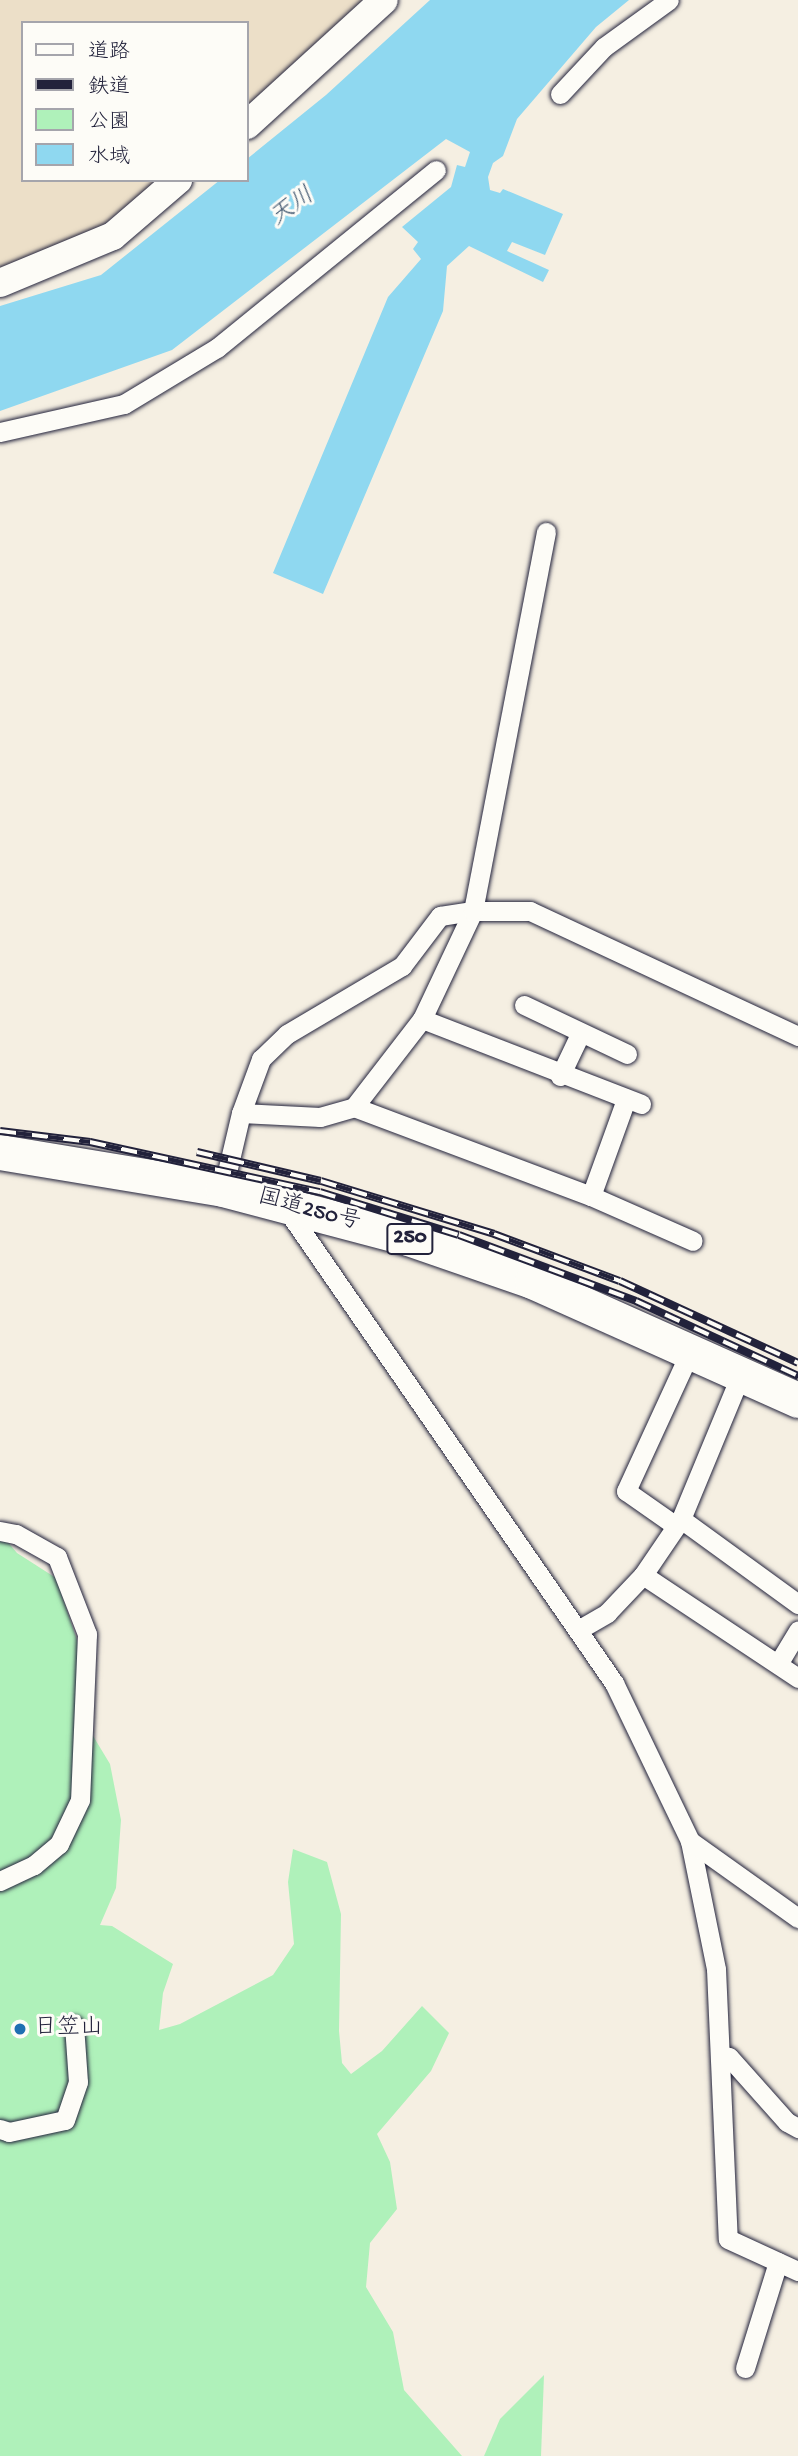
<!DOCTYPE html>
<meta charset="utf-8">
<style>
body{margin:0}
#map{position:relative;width:798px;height:2456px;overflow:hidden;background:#f5efe2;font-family:"Gochi Hand","Klee One",sans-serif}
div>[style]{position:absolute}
.built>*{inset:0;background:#ecdfc8}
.green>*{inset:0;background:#aff1ba}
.water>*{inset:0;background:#8fd8f0}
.roads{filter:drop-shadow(0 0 2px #22223b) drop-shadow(0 0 2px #22223b)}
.street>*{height:19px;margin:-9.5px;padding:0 9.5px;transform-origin:9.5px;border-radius:9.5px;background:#fdfcf7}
.secondary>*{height:28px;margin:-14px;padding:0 14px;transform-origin:14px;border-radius:14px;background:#fdfcf7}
.highway>*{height:35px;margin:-17.5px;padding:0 17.5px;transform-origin:17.5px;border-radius:17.5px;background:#fdfcf7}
.rail>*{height:8px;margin-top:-4px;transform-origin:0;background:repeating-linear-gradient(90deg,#fdfcf7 0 16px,#22223b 0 32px);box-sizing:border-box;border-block:2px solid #22223b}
.dots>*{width:19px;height:19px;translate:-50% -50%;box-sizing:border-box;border:4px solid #fdfcf7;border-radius:50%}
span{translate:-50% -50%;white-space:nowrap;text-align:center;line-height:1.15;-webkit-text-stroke:6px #fdfcf7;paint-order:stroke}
.shield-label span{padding:2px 5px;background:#fdfcf7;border:2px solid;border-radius:5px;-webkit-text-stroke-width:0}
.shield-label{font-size:21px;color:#22223b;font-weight:700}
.street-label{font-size:23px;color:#22223b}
.poi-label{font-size:23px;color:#22223b}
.left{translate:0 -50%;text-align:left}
.water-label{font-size:24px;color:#435971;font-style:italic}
.legend{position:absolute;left:21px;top:21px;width:228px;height:161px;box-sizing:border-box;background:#fdfcf7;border:2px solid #a5a5ac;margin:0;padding:9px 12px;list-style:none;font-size:21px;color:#22223b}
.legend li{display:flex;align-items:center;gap:14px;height:35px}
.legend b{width:35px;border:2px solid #a5a5ac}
</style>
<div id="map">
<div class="built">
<i style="clip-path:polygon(0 0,370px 0,247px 108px,247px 23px,23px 23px,23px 180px,161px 180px,80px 243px,0 270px)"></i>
</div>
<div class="green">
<i style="clip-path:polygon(0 1533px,17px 1553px,56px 1578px,78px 1643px,78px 1711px,110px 1764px,121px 1820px,116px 1888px,100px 1925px,112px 1926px,173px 1964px,163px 1993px,159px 2030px,180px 2024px,273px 1975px,294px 1944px,288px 1882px,293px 1849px,327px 1862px,341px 1914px,339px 2031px,342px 2063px,351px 2074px,382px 2051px,422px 2006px,449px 2033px,431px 2071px,377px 2134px,390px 2162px,397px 2209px,370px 2243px,366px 2287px,393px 2332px,404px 2390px,462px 2456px,0 2456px)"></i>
<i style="clip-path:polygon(544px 2375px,541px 2456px,484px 2456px,500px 2419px)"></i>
</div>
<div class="water">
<i style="clip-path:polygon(430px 0,629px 0,596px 27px,517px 119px,503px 156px,493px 163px,488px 177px,490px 190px,500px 193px,503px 189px,563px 214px,545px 255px,512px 242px,507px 251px,549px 270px,543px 282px,469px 246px,447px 266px,443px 311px,323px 594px,273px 573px,388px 297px,421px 259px,413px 249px,418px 242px,402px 227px,451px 187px,457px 165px,465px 167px,470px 152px,446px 139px,172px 350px,0 411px,0 306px,101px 275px,220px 180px,247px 180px,247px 159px,326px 95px)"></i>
</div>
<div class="roads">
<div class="street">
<i style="left:560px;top:94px;width:64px;rotate:-46.9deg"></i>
<i style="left:604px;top:47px;width:80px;rotate:-35.9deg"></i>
<i style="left:0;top:432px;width:127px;rotate:-12.7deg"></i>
<i style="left:124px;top:404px;width:109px;rotate:-31.1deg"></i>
<i style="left:217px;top:348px;width:282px;rotate:-39.1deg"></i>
<i style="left:524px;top:1005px;width:114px;rotate:25.4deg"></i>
<i style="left:422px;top:1019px;width:235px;rotate:21.2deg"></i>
<i style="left:560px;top:1076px;width:47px;rotate:-64.5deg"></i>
<i style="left:354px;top:1107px;width:253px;rotate:20.6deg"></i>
<i style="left:591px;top:1196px;width:111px;rotate:23.8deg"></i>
<i style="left:241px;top:1113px;width:79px;rotate:2.9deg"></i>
<i style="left:320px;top:1117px;width:35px;rotate:-16deg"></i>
<i style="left:354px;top:1107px;width:111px;rotate:-52.3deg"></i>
<i style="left:422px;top:1019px;width:119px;rotate:-64.7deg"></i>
<i style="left:473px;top:911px;width:57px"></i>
<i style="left:530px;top:911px;width:296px;rotate:25deg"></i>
<i style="left:223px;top:1189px;width:78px;rotate:-76.7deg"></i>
<i style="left:241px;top:1113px;width:58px;rotate:-69.7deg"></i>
<i style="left:261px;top:1059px;width:36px;rotate:-44deg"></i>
<i style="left:287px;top:1034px;width:134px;rotate:-30.6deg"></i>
<i style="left:402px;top:966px;width:63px;rotate:-52.8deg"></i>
<i style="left:440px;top:916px;width:33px;rotate:-9deg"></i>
<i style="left:473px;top:911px;width:386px;rotate:-79.1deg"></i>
<i style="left:591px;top:1196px;width:100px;rotate:-70.1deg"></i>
<i style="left:285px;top:1207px;width:579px;rotate:55.35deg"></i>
<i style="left:614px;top:1683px;width:175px;rotate:64.3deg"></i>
<i style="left:690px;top:1841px;width:131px;rotate:78.5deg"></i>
<i style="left:716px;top:1969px;width:270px;rotate:87.5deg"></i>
<i style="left:728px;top:2239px;width:77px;rotate:24.6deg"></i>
<i style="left:681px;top:1519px;width:145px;rotate:36deg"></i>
<i style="left:676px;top:1526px;width:61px;rotate:-145deg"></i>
<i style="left:626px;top:1491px;width:155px;rotate:-65.3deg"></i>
<i style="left:0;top:1531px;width:16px;rotate:11deg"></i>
<i style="left:16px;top:1534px;width:47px;rotate:29.3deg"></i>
<i style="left:57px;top:1557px;width:83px;rotate:68.7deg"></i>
<i style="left:87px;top:1634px;width:166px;rotate:92.4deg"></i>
<i style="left:80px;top:1800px;width:49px;rotate:115.5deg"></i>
<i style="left:59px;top:1844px;width:33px;rotate:140deg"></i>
<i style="left:34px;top:1865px;width:38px;rotate:155deg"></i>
<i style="left:643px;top:1575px;width:68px;rotate:-55.8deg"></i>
<i style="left:681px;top:1519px;width:159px;rotate:-67.5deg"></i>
<i style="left:578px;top:1630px;width:34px;rotate:-30deg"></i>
<i style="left:607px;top:1613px;width:52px;rotate:-46.5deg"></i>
<i style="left:643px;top:1575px;width:186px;rotate:33.6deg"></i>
<i style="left:778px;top:1664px;width:39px;rotate:-59deg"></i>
<i style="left:690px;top:1841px;width:133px;rotate:35.5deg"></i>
<i style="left:720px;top:2055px;width:9px;rotate:13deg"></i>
<i style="left:729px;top:2057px;width:87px;rotate:48.3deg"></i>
<i style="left:787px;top:2122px;width:13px;rotate:29deg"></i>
<i style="left:0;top:2129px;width:9px;rotate:18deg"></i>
<i style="left:9px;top:2132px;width:57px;rotate:-12.1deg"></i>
<i style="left:65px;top:2120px;width:40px;rotate:-71.1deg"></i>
<i style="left:78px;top:2082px;width:57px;rotate:-94deg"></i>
<i style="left:745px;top:2368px;width:111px;rotate:-72.7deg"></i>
</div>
<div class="secondary">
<i style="left:247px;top:125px;width:185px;rotate:-42.4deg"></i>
<i style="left:0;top:283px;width:122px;rotate:-22.6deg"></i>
<i style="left:113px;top:236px;width:86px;rotate:-40.7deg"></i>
</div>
<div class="highway">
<i style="left:0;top:1152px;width:226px;rotate:9.4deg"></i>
<i style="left:223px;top:1189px;width:188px;rotate:14.8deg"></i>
<i style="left:405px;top:1237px;width:134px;rotate:19.1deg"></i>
<i style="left:532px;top:1281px;width:291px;rotate:24.1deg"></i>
</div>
</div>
<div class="rail">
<i style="left:0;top:1131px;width:91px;rotate:7deg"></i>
<i style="left:90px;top:1142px;width:235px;rotate:12.3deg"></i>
<i style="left:320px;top:1192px;width:145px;rotate:17.2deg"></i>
<i style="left:459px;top:1235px;width:189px;rotate:20.4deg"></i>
<i style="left:636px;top:1301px;width:179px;rotate:24.8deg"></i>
<i style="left:197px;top:1152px;width:127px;rotate:13.2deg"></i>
<i style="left:321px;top:1181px;width:181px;rotate:17deg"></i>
<i style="left:494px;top:1234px;width:134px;rotate:20.5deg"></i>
<i style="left:620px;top:1281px;width:196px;rotate:24.7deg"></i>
</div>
<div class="dots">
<i style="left:20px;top:2029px;background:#1f6fb2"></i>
</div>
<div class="shield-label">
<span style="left:410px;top:1239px">250</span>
</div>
<div class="street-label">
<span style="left:309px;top:1211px;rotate:15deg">国道250号</span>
</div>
<div class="poi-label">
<span class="left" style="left:34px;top:2029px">日笠山</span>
</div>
<div class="water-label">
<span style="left:293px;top:208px;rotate:-36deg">天川</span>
</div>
<ul class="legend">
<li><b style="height:9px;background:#fdfcf7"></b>道路</li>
<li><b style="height:9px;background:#22223b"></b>鉄道</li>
<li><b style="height:19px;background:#aff1ba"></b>公園</li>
<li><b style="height:19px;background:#8fd8f0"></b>水域</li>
</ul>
</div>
